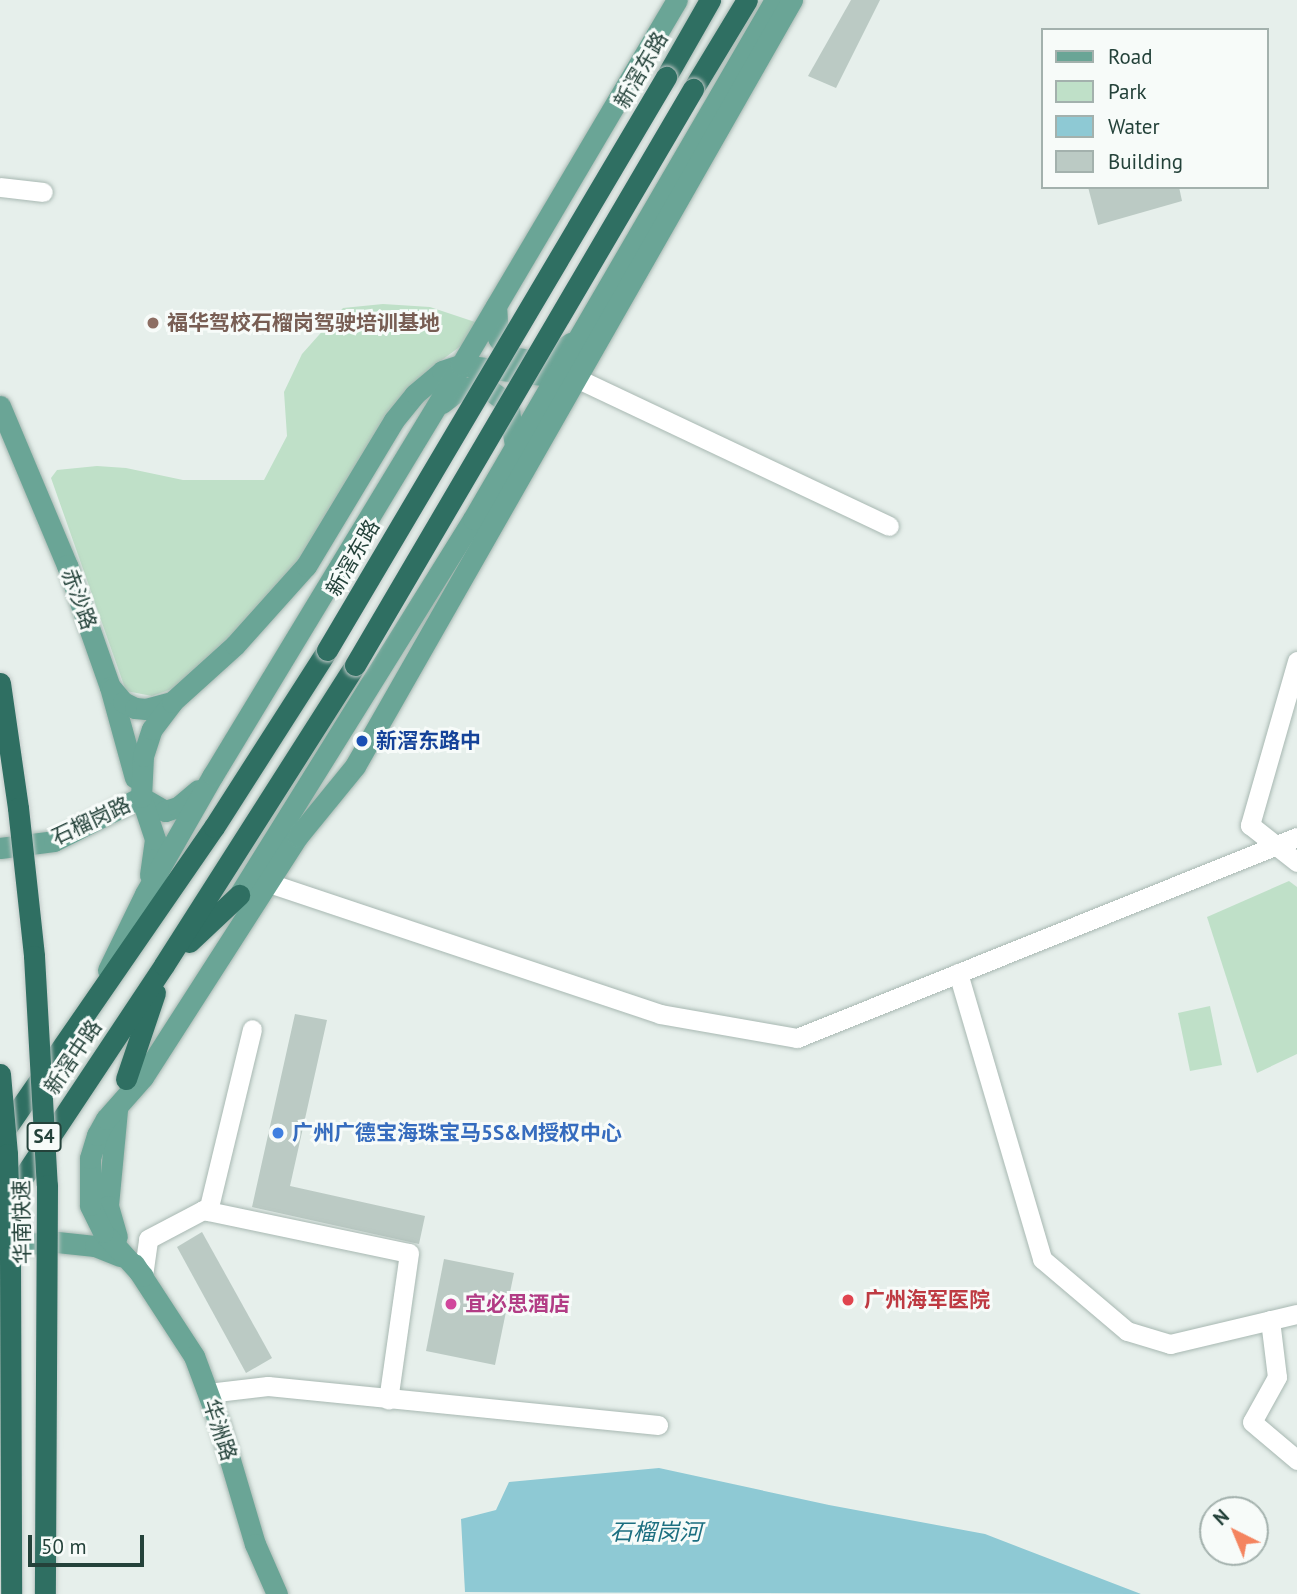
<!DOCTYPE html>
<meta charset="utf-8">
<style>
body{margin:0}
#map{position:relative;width:1297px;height:1594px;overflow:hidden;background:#e6efeb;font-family:"PT Sans","Noto Sans SC",sans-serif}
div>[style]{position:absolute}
.green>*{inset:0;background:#bfe0c8}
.water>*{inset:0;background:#8ec9d4}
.building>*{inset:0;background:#bbcac4}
.roads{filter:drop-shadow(0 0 2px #a8b8b2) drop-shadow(0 0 2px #a8b8b2)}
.minor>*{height:19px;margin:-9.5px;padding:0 9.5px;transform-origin:9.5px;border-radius:9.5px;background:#fff}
.major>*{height:21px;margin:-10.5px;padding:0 10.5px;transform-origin:10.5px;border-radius:10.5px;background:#6aa596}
.highway>*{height:21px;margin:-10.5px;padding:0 10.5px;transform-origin:10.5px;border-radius:10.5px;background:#2f6f62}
.bridges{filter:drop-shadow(0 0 2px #c2cac8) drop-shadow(0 0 2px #c2cac8)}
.highway-bridge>*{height:21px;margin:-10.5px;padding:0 10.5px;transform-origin:10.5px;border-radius:10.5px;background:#2f6f62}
.dots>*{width:19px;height:19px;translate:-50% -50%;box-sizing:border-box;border:4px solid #f7fbf9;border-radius:50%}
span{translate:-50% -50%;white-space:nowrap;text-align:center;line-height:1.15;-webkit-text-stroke:6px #f7fbf9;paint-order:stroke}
.shield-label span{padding:2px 5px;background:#f7fbf9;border:2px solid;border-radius:5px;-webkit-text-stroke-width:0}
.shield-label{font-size:19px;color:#24423a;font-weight:700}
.street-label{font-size:21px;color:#24423a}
.education-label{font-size:21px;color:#785e54;font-weight:700}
.left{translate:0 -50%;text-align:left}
.transit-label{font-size:21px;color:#164399;font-weight:700}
.shop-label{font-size:21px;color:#366cbe;font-weight:700}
.health-label{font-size:21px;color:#be3a42;font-weight:700}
.hotel-label{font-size:21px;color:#b23c85;font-weight:700}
.water-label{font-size:23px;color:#1c6f80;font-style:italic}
.legend{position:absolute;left:1041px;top:28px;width:228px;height:161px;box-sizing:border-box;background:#f7fbf9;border:2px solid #a3b1ad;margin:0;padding:9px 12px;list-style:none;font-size:21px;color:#24423a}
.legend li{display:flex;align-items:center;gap:14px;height:35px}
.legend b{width:35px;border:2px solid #a3b1ad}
.north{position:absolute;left:1199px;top:1496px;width:70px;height:70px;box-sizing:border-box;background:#f7fbf9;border:2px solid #a3b1ad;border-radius:50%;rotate:317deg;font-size:19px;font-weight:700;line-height:28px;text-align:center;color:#24423a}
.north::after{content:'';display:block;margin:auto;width:24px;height:32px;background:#f4845f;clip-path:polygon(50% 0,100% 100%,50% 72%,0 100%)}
.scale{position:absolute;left:28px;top:1535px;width:116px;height:32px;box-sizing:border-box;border:4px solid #24423a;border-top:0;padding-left:9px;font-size:21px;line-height:24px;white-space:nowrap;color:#24423a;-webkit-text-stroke:5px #f7fbf9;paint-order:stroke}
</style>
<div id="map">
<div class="green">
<i style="clip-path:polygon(383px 304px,430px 307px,478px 323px,469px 340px,435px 365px,332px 515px,266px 603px,172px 689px,152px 696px,126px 691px,51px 478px,57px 470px,97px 466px,126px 468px,183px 480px,264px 480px,287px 436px,284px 392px,302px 354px,343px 308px)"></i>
<i style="clip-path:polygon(1289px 881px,1297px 887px,1297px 1054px,1257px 1073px,1207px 917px)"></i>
<i style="clip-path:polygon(1210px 1006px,1222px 1065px,1190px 1071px,1178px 1013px)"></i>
</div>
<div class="water">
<i style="clip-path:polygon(659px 1468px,829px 1505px,985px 1534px,1141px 1594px,465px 1592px,461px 1519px,496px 1510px,509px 1482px)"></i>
</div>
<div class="building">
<i style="clip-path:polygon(851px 0,880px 0,836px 88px,808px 76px)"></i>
<i style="clip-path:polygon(1088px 187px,1179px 187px,1182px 201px,1098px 225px)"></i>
<i style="clip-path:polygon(295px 1014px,327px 1020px,290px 1186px,425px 1216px,419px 1244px,252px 1207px)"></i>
<i style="clip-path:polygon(202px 1232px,272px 1358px,246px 1373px,177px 1247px)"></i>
<i style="clip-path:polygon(444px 1259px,514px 1273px,495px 1365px,426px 1351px)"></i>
</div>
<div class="roads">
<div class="minor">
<i style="left:0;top:187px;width:43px;rotate:6.6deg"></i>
<i style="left:576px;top:378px;width:346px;rotate:25.3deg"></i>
<i style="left:1297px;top:661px;width:171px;rotate:106deg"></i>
<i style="left:1250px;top:825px;width:60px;rotate:38.2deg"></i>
<i style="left:269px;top:883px;width:412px;rotate:18.5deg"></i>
<i style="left:660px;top:1014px;width:139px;rotate:9.9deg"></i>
<i style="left:797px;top:1038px;width:539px;rotate:-21.9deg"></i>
<i style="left:958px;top:973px;width:298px;rotate:73.6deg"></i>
<i style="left:1042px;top:1259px;width:111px;rotate:40.3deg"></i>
<i style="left:1127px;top:1331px;width:45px;rotate:16.8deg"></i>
<i style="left:1170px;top:1344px;width:130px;rotate:-13.3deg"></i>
<i style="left:208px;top:1211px;width:187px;rotate:-76.4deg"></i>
<i style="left:143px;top:1276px;width:37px;rotate:-82deg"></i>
<i style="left:148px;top:1239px;width:62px;rotate:-27.8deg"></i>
<i style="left:203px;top:1210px;width:210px;rotate:11.8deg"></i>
<i style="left:409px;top:1253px;width:148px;rotate:98.1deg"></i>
<i style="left:1270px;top:1320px;width:57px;rotate:83deg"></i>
<i style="left:1277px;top:1377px;width:51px;rotate:119.1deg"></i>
<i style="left:1252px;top:1422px;width:59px;rotate:40.2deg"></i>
<i style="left:208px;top:1393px;width:60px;rotate:-6.7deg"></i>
<i style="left:268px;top:1386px;width:392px;rotate:5.7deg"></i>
</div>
<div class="major">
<i style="left:496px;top:306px;width:32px;rotate:86deg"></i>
<i style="left:498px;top:338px;width:24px;rotate:52deg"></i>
<i style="left:513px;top:357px;width:22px;rotate:10deg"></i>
<i style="left:535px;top:361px;width:12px;rotate:-9deg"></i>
<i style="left:547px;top:359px;width:29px;rotate:-34deg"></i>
<i style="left:442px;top:403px;width:16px;rotate:-38deg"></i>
<i style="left:455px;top:393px;width:17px;rotate:-21deg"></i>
<i style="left:471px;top:387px;width:9px;rotate:-6deg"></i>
<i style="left:480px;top:386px;width:11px;rotate:22deg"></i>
<i style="left:490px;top:390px;width:16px;rotate:38deg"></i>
<i style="left:503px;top:400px;width:13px;rotate:61deg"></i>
<i style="left:509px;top:411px;width:35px;rotate:80deg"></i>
<i style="left:0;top:406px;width:173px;rotate:67.2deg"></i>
<i style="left:67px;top:565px;width:129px;rotate:70.6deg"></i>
<i style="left:110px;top:687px;width:94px;rotate:74.6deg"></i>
<i style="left:112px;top:689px;width:17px;rotate:50deg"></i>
<i style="left:123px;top:702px;width:13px;rotate:27deg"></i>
<i style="left:135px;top:708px;width:11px;rotate:5deg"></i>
<i style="left:146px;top:709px;width:27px;rotate:-15deg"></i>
<i style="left:141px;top:797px;width:28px;rotate:30deg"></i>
<i style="left:165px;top:811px;width:14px;rotate:-17deg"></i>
<i style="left:178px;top:807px;width:26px;rotate:-40deg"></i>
<i style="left:0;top:848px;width:54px;rotate:-7.4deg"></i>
<i style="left:54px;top:841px;width:97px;rotate:-26.8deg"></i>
<i style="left:150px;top:875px;width:36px;rotate:-82deg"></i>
<i style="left:155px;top:839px;width:44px;rotate:-108.4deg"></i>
<i style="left:141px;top:797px;width:41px;rotate:-87.2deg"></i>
<i style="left:143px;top:756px;width:28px;rotate:-72deg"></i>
<i style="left:152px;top:729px;width:34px;rotate:-53deg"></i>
<i style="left:172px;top:702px;width:85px;rotate:-42.1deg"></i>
<i style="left:235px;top:645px;width:106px;rotate:-48.1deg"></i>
<i style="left:306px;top:566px;width:170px;rotate:-58.9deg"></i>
<i style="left:394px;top:420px;width:33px;rotate:-51deg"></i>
<i style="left:415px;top:394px;width:35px;rotate:-40deg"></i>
<i style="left:442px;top:371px;width:20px;rotate:-18deg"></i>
<i style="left:461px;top:365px;width:107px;rotate:7deg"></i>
<i style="left:239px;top:895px;width:443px;rotate:-58.1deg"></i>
<i style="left:473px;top:519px;width:600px;rotate:-59.81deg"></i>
<i style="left:108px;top:970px;width:85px;rotate:-64deg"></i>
<i style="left:145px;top:894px;width:137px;rotate:-60.3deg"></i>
<i style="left:213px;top:775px;width:479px;rotate:-58.8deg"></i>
<i style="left:461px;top:365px;width:424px;rotate:-59.4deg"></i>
<i style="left:117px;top:1110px;width:96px;rotate:95.4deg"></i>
<i style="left:108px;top:1206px;width:32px;rotate:74deg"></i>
<i style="left:0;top:1254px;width:25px;rotate:-23deg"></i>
<i style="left:23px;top:1244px;width:34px;rotate:-3deg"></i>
<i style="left:57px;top:1242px;width:38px;rotate:6deg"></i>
<i style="left:95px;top:1246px;width:27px;rotate:22deg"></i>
<i style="left:134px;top:1264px;width:110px;rotate:56.9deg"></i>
<i style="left:194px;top:1356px;width:75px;rotate:69.6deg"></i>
<i style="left:220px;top:1426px;width:123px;rotate:73.5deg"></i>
<i style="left:255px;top:1544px;width:55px;rotate:66.3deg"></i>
<i style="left:143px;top:1276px;width:59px;rotate:-132.3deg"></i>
<i style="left:103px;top:1232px;width:30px;rotate:-116deg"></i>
<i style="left:90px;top:1205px;width:47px;rotate:-90deg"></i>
<i style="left:90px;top:1158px;width:24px;rotate:-73deg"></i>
<i style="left:97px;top:1135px;width:18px;rotate:-61deg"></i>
<i style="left:106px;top:1119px;width:56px;rotate:-48.6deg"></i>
<i style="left:143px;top:1077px;width:287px;rotate:-57.3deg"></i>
<i style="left:298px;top:836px;width:90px;rotate:-50.8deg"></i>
<i style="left:355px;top:766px;width:882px;rotate:-60.3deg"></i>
</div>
<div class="highway">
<i style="left:666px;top:77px;width:89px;rotate:-60.3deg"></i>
<i style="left:693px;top:89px;width:104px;rotate:-58.8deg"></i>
<i style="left:189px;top:942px;width:69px;rotate:-43.2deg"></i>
<i style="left:126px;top:1079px;width:91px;rotate:-71.4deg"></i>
<i style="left:0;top:1137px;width:377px;rotate:-55.4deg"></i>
<i style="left:214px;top:827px;width:210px;rotate:-57.4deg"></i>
<i style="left:4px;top:1206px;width:289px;rotate:-56.4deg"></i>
<i style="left:164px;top:965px;width:356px;rotate:-57.5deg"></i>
</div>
</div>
<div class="bridges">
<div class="highway-bridge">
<i style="left:327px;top:650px;width:666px;rotate:-59.39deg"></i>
<i style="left:355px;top:665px;width:668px;rotate:-59.6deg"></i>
<i style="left:0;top:683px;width:126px;rotate:81.8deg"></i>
<i style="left:18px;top:808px;width:149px;rotate:83.8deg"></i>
<i style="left:34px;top:956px;width:229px;rotate:86.8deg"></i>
<i style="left:47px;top:1185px;width:409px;rotate:90.3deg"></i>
<i style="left:0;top:1074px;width:80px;rotate:85deg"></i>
<i style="left:7px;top:1154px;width:102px;rotate:88.3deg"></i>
<i style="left:10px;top:1256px;width:338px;rotate:89.8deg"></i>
</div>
</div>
<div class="dots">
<i style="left:153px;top:323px;background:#8d6e63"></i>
<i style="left:362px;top:741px;background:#1a4fb4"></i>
<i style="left:278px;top:1133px;background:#3f7fe0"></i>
<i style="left:848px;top:1300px;background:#e0444e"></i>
<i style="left:451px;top:1304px;background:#d1479c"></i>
</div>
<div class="shield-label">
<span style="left:44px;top:1137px">S4</span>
</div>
<div class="street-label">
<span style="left:641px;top:70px;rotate:-60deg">新滘东路</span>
<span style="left:353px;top:558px;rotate:-60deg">新滘东路</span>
<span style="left:79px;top:599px;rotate:70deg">赤沙路</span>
<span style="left:91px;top:821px;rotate:-25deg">石榴岗路</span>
<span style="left:73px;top:1057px;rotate:-56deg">新滘中路</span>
<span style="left:22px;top:1222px;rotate:-91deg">华南快速</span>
<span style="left:220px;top:1430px;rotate:72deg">华洲路</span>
</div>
<div class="education-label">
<span class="left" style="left:167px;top:323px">福华驾校石榴岗驾驶培训基地</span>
</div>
<div class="transit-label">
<span class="left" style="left:376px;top:741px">新滘东路中</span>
</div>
<div class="shop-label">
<span class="left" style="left:292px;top:1133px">广州广德宝海珠宝马5S&amp;M授权中心</span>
</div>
<div class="health-label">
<span class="left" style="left:864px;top:1300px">广州海军医院</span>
</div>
<div class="hotel-label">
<span class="left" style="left:465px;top:1304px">宜必思酒店</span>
</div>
<div class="water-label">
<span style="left:656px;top:1532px">石榴岗河</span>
</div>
<ul class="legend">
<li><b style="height:9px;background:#6aa596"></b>Road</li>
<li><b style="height:19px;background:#bfe0c8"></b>Park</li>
<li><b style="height:19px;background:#8ec9d4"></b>Water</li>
<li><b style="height:19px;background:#bbcac4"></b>Building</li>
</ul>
<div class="north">N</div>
<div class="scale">50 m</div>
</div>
